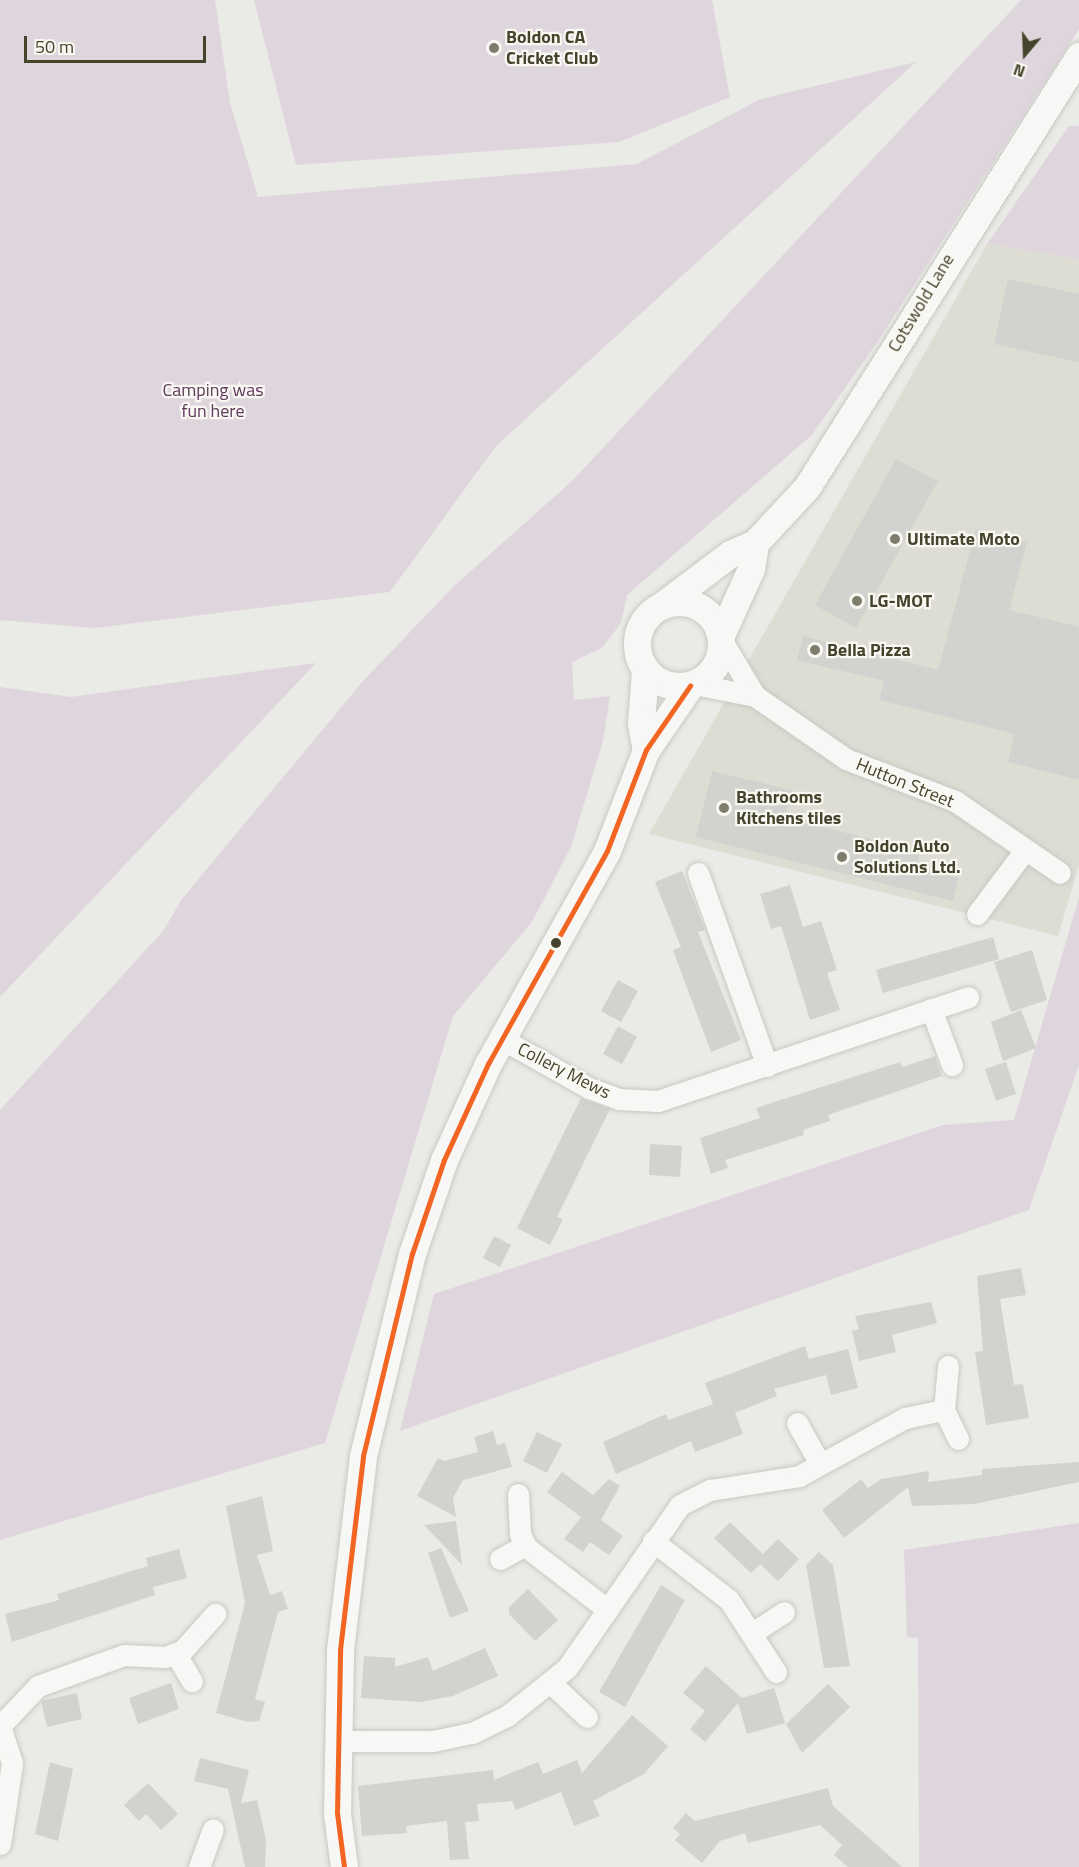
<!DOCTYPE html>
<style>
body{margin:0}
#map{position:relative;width:1079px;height:1867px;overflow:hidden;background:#eaeae6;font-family:"Titillium Web",sans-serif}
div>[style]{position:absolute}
.built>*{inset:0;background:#ddddd4}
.green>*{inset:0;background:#dfd6dd}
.building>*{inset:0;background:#d2d2ce}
.roads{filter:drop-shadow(0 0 2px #c8c8c4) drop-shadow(0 0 2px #c8c8c4)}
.minor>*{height:21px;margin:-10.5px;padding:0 10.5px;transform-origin:10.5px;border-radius:10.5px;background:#f7f7f5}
.tertiary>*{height:27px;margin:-13.5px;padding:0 13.5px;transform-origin:13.5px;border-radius:13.5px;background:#f7f7f5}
.tertiary>.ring{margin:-13.5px;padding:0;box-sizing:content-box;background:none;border:27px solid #f7f7f5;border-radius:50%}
.bus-1>*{height:4.5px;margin:-2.25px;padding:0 2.25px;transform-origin:2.25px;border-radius:2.25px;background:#f26522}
.dots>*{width:16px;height:16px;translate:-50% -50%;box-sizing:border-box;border:3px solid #f9f8f3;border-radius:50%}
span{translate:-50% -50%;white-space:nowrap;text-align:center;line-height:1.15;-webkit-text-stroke:4.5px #f9f8f3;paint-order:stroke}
.poi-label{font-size:18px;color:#44432b;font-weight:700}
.left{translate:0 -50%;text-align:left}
.street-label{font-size:18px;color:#44432b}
.park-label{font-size:18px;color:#60385b}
.north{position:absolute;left:995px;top:24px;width:60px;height:60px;-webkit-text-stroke:4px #f9f8f3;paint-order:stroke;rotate:199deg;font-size:16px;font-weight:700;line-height:24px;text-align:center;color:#44432b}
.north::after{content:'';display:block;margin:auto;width:21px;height:27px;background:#44432b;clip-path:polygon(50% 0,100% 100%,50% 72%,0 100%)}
.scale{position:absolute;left:24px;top:36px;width:182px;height:27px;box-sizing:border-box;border:3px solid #44432b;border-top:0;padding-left:8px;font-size:18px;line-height:21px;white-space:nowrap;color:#44432b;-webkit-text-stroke:4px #f9f8f3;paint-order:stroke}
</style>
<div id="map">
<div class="built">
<i style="clip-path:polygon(987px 244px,1079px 259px,1079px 865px,1058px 936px,649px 834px)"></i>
</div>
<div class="green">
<i style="clip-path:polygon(0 0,215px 0,230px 103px,258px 197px,637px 164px,761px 99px,916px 62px,496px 446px,390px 592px,95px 628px,0 620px)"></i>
<i style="clip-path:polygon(254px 0,712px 0,730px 97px,619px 142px,296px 165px)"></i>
<i style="clip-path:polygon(1021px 0,1079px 0,1079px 29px,878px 341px,812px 435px,627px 595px,621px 623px,603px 647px,572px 662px,574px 700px,610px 696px,603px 741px,571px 847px,532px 922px,453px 1016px,325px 1443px,0 1540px,0 1110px,163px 931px,182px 899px,363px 681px,454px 586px,572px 481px)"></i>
<i style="clip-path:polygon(1069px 126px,1079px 126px,1079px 259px,987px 244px)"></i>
<i style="clip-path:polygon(316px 663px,0 997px,0 687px,71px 697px)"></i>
<i style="clip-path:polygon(1079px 897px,1079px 1065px,1029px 1210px,400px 1431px,434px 1294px,943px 1125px,1014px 1120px)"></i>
<i style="clip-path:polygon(1079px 1523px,1079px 1867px,919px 1867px,918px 1638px,907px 1637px,904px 1550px)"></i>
</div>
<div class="building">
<i style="clip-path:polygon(1008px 279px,1079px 294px,1079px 362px,994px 344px)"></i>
<i style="clip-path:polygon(896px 459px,938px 481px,856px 628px,815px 605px)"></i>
<i style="clip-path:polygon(976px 529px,1027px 542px,1009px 610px,1079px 627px,1079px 780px,1008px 762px,1015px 734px,879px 700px,884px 681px,797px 660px,803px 636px,938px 670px)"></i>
<i style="clip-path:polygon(712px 771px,792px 790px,785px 818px,920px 851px,916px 868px,959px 878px,953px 901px,696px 837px)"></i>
<i style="clip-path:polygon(682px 871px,705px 930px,698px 932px,741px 1040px,711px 1052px,673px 950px,681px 947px,655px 882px)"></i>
<i style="clip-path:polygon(790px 885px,803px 927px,821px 921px,837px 970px,827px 973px,840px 1010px,810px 1020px,781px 926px,771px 929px,760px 894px)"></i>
<i style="clip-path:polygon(993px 937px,999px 959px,883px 993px,876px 970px)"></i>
<i style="clip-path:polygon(1032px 950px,1047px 1000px,1011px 1012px,994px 962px)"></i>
<i style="clip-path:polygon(618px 980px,638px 991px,621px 1022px,601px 1011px)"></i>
<i style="clip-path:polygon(1021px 1010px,1036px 1048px,1003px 1061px,991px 1022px)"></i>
<i style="clip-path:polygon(618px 1026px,637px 1037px,622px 1064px,603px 1054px)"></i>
<i style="clip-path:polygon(935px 1056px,942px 1076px,828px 1115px,830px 1121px,803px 1130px,804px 1135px,725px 1160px,728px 1168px,711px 1174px,700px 1138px,760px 1118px,756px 1108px,900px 1062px,902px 1067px)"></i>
<i style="clip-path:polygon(1006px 1062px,1016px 1094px,996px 1101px,985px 1069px)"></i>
<i style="clip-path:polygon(581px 1098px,610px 1109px,557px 1217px,563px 1219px,550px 1245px,517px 1228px)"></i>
<i style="clip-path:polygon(650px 1144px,682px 1146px,680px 1177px,649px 1175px)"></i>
<i style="clip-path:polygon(494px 1236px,511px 1245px,500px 1267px,483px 1258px)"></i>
<i style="clip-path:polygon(1021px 1268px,1026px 1295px,1000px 1299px,1014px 1385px,1023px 1384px,1029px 1418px,986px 1425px,975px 1352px,983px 1351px,977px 1276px)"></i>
<i style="clip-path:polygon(931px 1302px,937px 1323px,892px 1335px,896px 1352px,859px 1361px,852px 1331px,859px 1329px,855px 1316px)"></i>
<i style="clip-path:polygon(805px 1346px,809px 1359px,848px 1349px,858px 1388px,831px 1395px,826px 1375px,774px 1389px,777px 1396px,735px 1413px,743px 1434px,695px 1452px,691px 1441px,616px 1474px,603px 1442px,666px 1414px,668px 1420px,713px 1404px,705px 1383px)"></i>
<i style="clip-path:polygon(493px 1431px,497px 1445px,505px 1443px,512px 1467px,463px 1480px,453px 1498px,456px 1517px,417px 1496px,438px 1458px,444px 1461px,478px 1452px,474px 1437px)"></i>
<i style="clip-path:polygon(537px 1432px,562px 1444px,547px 1473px,523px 1461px)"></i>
<i style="clip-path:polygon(1079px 1462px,1079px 1482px,974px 1504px,912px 1506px,908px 1487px,844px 1538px,822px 1510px,861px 1479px,868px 1488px,881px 1479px,929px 1471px,928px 1482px,982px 1475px,982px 1469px)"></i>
<i style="clip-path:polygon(562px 1472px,593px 1495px,609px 1479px,620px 1486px,601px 1520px,623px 1536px,609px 1555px,590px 1542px,583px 1552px,564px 1539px,581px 1517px,547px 1492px)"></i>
<i style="clip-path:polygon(262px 1496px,273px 1551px,257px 1555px,270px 1595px,282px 1591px,288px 1609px,278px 1612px,255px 1699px,265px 1702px,259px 1721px,248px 1722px,216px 1713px,245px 1603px,226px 1506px)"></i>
<i style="clip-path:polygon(456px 1521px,462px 1565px,424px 1525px)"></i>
<i style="clip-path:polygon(730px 1522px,763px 1554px,778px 1539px,799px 1559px,778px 1581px,760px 1564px,751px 1573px,714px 1538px)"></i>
<i style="clip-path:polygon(441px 1548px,469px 1611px,450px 1618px,428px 1553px)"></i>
<i style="clip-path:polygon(179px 1549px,187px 1578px,153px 1587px,155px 1595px,12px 1642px,5px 1614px,59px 1600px,57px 1594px,148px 1566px,146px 1558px)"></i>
<i style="clip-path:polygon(819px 1552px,833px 1565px,850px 1666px,824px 1668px,806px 1565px)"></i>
<i style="clip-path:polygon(661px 1585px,685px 1600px,625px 1707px,599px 1692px)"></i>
<i style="clip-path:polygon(528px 1589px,558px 1620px,535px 1641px,509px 1614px,509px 1607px)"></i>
<i style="clip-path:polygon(485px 1648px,498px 1676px,453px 1696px,420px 1702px,361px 1698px,364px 1656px,395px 1658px,395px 1667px,428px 1657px,433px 1671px)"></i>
<i style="clip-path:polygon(706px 1666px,742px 1698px,774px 1688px,785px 1723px,747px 1734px,738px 1703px,705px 1742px,690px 1729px,705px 1711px,683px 1693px)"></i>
<i style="clip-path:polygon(171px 1683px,179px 1709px,138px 1724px,129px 1698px)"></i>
<i style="clip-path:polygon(828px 1684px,850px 1707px,802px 1753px,786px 1724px)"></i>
<i style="clip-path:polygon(77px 1693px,82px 1719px,47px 1727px,41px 1701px)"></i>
<i style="clip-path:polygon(632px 1715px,668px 1746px,644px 1774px,593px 1801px,600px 1816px,574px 1826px,561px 1792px,516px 1810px,512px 1801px,477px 1804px,479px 1821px,465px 1822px,469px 1859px,450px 1860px,447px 1821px,406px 1826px,407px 1833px,362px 1836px,358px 1786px,493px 1770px,494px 1780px,538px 1762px,543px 1774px,577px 1760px,582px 1773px)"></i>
<i style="clip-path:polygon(200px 1758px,249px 1770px,241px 1803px,257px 1800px,266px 1840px,265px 1867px,245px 1867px,228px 1789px,194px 1781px)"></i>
<i style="clip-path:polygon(50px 1762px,73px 1769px,58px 1841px,35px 1834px)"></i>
<i style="clip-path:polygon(148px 1783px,178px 1814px,161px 1830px,146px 1814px,139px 1821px,124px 1805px)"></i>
<i style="clip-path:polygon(828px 1788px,833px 1806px,902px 1867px,848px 1867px,834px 1855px,842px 1845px,820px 1825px,748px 1843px,745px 1833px,720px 1841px,702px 1863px,675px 1840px,680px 1834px,673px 1828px,686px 1813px,695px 1821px)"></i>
</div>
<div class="roads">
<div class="minor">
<i style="left:722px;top:641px;width:64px;rotate:59deg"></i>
<i style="left:694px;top:684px;width:62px;rotate:11.1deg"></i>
<i style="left:755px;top:696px;width:111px;rotate:34.7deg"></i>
<i style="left:846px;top:759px;width:117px;rotate:21.1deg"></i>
<i style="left:955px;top:801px;width:127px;rotate:34.4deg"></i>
<i style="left:698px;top:873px;width:205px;rotate:70.3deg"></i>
<i style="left:977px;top:914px;width:80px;rotate:-53.1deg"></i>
<i style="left:931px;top:1009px;width:60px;rotate:69.4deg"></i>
<i style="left:502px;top:1039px;width:100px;rotate:29.4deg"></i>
<i style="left:589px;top:1088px;width:32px;rotate:20deg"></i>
<i style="left:619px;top:1099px;width:39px;rotate:3deg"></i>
<i style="left:658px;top:1101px;width:327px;rotate:-18.5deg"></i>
<i style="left:948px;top:1366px;width:44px;rotate:95.2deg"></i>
<i style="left:944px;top:1410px;width:32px;rotate:64deg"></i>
<i style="left:797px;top:1423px;width:47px;rotate:60.7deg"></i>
<i style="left:518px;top:1494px;width:40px;rotate:87.1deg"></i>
<i style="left:520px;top:1534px;width:14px;rotate:65deg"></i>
<i style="left:526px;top:1547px;width:103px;rotate:37.5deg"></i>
<i style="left:653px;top:1541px;width:96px;rotate:37.8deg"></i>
<i style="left:729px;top:1600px;width:86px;rotate:56.9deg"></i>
<i style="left:500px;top:1559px;width:29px;rotate:-29deg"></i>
<i style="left:752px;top:1633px;width:38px;rotate:-33deg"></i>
<i style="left:175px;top:1653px;width:33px;rotate:59deg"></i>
<i style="left:552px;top:1684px;width:48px;rotate:43.3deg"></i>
<i style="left:0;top:1726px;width:55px;rotate:-46.5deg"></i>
<i style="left:38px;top:1686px;width:91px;rotate:-19.8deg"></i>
<i style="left:124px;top:1655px;width:41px;rotate:2.8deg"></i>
<i style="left:165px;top:1657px;width:18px;rotate:-19deg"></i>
<i style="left:182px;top:1651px;width:50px;rotate:-48.3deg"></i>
<i style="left:0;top:1726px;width:39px;rotate:72deg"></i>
<i style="left:12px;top:1763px;width:82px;rotate:98.4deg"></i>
<i style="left:337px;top:1741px;width:96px"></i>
<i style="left:433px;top:1741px;width:40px;rotate:-12deg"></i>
<i style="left:472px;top:1733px;width:39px;rotate:-26deg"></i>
<i style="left:507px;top:1716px;width:77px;rotate:-38.7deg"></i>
<i style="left:567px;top:1668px;width:198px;rotate:-55.3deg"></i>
<i style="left:680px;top:1505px;width:34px;rotate:-27deg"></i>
<i style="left:710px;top:1490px;width:90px;rotate:-8.9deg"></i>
<i style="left:799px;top:1476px;width:121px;rotate:-28.7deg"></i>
<i style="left:905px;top:1418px;width:40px;rotate:-12deg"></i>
<i style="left:199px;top:1867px;width:40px;rotate:-69.8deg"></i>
</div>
<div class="tertiary">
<i class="ring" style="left:637px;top:602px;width:57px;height:57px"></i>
<i style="left:661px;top:606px;width:86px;rotate:-37deg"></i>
<i style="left:730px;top:554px;width:27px;rotate:-24deg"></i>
<i style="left:755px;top:543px;width:76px;rotate:-47.1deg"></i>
<i style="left:807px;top:487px;width:510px;rotate:-57.74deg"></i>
<i style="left:721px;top:635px;width:72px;rotate:-65.6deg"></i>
<i style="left:751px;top:569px;width:26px;rotate:-81deg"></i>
<i style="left:645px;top:671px;width:52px;rotate:94.4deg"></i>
<i style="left:641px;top:723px;width:27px;rotate:80deg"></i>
<i style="left:344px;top:1867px;width:54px;rotate:-97.4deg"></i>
<i style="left:337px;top:1813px;width:163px;rotate:-88.9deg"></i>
<i style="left:340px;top:1650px;width:195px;rotate:-83.2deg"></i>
<i style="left:363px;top:1456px;width:208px;rotate:-76.4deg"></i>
<i style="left:412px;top:1254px;width:99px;rotate:-71.2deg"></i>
<i style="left:444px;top:1160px;width:106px;rotate:-65.4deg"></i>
<i style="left:488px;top:1064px;width:244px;rotate:-60.8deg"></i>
<i style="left:607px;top:851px;width:108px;rotate:-68.9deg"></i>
<i style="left:646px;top:750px;width:78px;rotate:-55.5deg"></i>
</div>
</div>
<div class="bus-1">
<i style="left:344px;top:1867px;width:54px;rotate:-97.4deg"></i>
<i style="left:337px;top:1813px;width:163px;rotate:-88.9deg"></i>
<i style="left:340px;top:1650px;width:195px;rotate:-83.2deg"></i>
<i style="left:363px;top:1456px;width:208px;rotate:-76.4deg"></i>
<i style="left:412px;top:1254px;width:99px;rotate:-71.2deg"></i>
<i style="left:444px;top:1160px;width:106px;rotate:-65.4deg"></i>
<i style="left:488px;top:1064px;width:244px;rotate:-60.8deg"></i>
<i style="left:607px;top:851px;width:108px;rotate:-68.9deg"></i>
<i style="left:646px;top:750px;width:78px;rotate:-55.5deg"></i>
</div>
<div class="dots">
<i style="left:494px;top:48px;background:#7e7d6c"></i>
<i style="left:895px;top:539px;background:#7e7d6c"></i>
<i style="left:857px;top:601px;background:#7e7d6c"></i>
<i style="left:815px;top:650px;background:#7e7d6c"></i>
<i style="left:724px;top:808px;background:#7e7d6c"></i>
<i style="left:842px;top:857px;background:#7e7d6c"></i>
<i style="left:556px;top:943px;background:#44432b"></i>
</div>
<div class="poi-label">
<span class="left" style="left:506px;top:48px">Boldon CA<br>Cricket Club</span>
<span class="left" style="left:907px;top:539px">Ultimate Moto</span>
<span class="left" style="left:869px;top:601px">LG-MOT</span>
<span class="left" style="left:827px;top:650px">Bella Pizza</span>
<span class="left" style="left:736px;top:808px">Bathrooms<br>Kitchens tiles</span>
<span class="left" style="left:854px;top:857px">Boldon Auto<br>Solutions Ltd.</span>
</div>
<div class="street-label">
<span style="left:921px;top:303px;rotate:-59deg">Cotswold Lane</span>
<span style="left:905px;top:783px;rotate:22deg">Hutton Street</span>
<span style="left:564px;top:1071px;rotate:27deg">Collery Mews</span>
</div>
<div class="park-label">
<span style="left:213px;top:401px">Camping was<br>fun here</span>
</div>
<div class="north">N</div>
<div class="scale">50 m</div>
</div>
